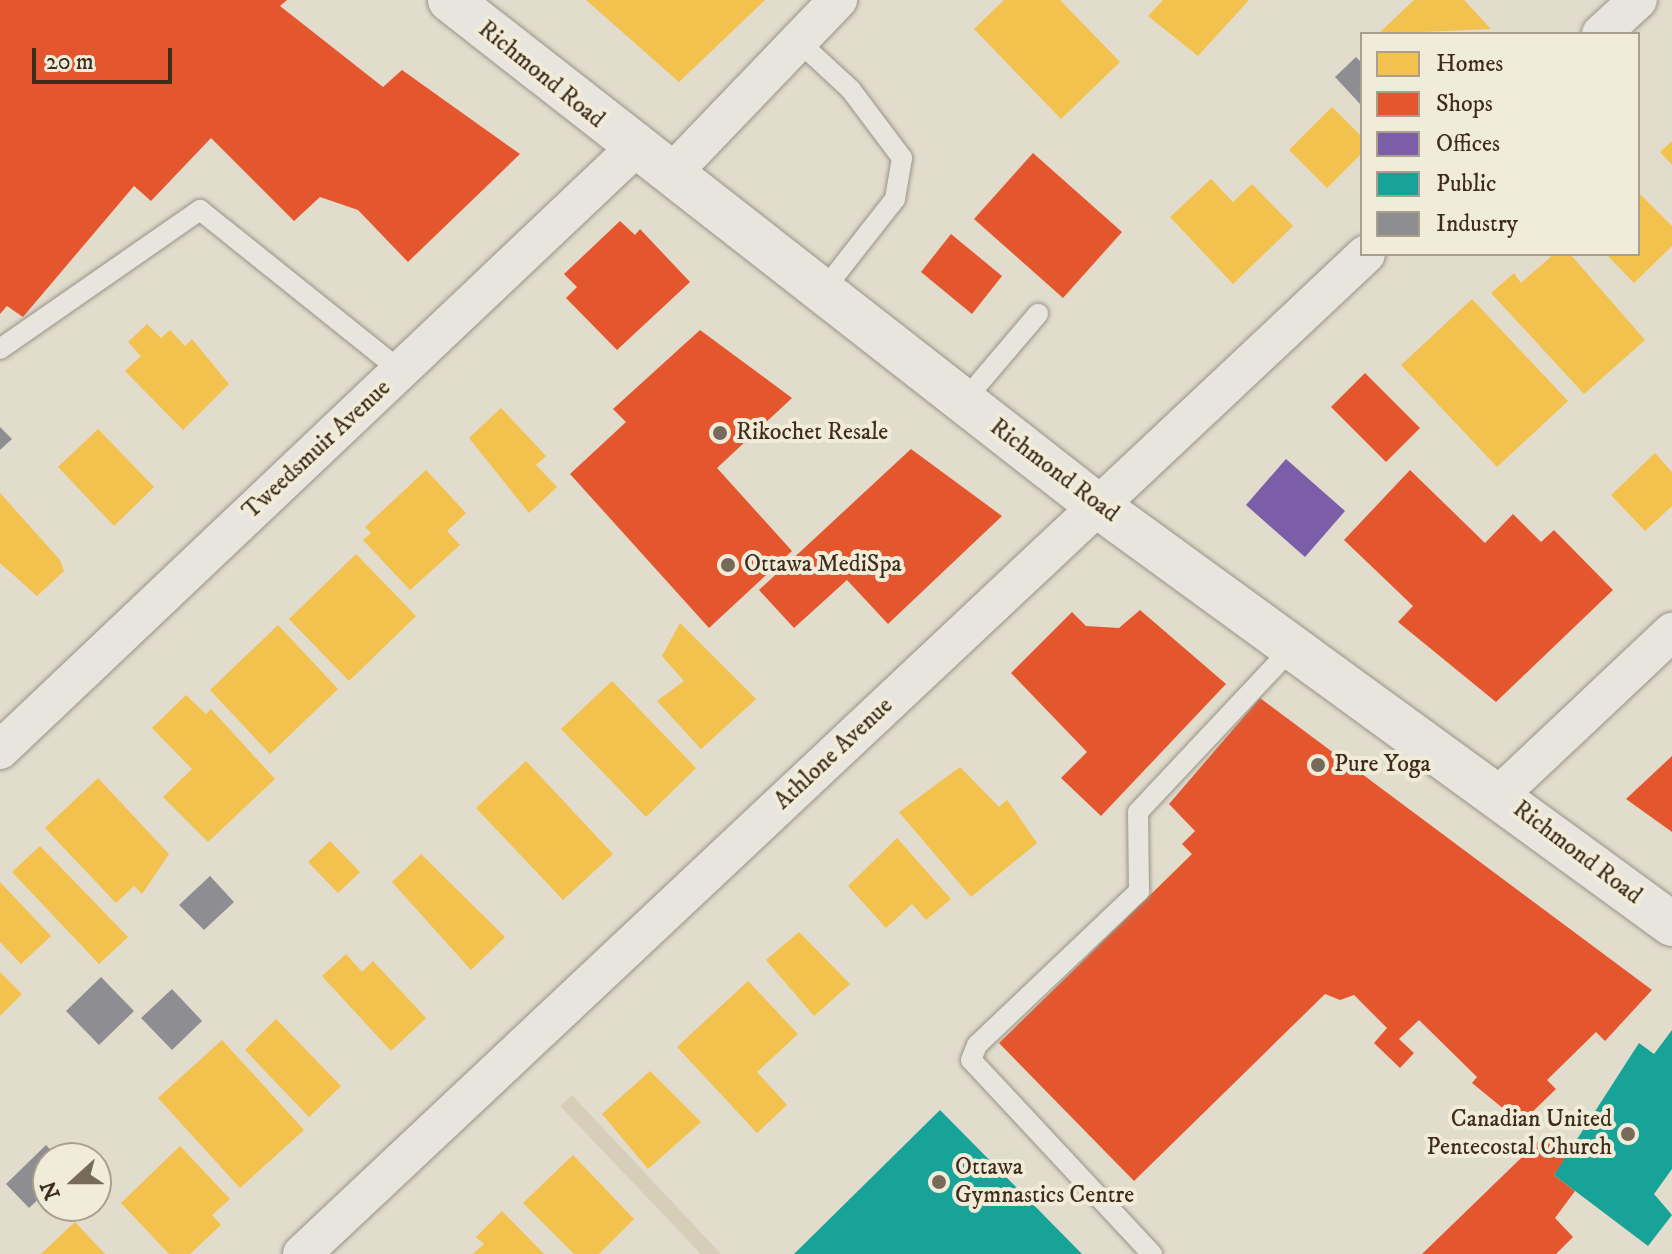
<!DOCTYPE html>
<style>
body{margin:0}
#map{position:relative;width:1672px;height:1254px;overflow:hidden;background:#e2dccc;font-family:"IM FELL DW Pica",serif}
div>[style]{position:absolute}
.green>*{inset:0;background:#d6ceb8}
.homes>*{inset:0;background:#f2c14e}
.shops>*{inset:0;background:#e4572e}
.offices>*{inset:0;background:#7b5ea7}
.public>*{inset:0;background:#17a398}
.industry>*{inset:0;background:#8d8d92}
.roads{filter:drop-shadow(0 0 2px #989388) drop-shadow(0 0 2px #989388)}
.service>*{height:20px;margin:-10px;padding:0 10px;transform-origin:10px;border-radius:10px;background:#e8e5de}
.minor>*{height:38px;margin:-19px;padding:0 19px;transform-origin:19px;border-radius:19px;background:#e8e5de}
.secondary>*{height:44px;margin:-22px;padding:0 22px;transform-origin:22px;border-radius:22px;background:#e8e5de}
.dots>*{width:22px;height:22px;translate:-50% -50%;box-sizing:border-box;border:4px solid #f1ebd9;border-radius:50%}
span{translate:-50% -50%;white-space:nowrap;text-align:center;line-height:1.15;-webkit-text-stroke:8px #f1ebd9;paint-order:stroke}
.street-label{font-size:24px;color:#3d2d1a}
.poi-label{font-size:24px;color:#3d2d1a}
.left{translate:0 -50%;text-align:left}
.right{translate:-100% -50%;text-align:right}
.legend{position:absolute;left:1360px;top:32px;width:280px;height:224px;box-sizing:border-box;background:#f1ebd9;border:2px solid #a99f8d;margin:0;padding:10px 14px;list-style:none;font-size:24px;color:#3d2d1a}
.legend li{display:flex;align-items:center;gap:16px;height:40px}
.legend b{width:40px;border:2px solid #a99f8d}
.north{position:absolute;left:32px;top:1142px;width:80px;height:80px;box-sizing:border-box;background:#f1ebd9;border:2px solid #a99f8d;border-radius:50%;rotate:249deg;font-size:22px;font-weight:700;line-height:32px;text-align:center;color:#3d2d1a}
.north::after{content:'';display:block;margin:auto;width:28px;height:36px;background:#776a58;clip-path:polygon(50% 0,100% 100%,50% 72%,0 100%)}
.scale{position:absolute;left:32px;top:48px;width:140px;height:36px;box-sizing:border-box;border:4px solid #3d2d1a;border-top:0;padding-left:10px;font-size:24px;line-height:28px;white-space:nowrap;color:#3d2d1a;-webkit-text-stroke:6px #f1ebd9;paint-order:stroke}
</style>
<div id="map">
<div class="green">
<i style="clip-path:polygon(572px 1095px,721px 1254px,701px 1254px,560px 1106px)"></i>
</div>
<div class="homes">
<i style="clip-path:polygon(586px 0,765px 0,679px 82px)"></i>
<i style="clip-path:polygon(1004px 0,1060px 0,1120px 62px,1061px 119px,974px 29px)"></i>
<i style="clip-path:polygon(1163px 0,1249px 0,1198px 56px,1148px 16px)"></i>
<i style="clip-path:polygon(1414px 0,1464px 0,1491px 29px,1378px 34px)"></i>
<i style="clip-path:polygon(1332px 107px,1362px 137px,1362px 153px,1327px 188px,1289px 150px)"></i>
<i style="clip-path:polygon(1672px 141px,1672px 165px,1660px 152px)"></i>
<i style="clip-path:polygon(1211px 179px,1233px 202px,1252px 184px,1293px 226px,1233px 284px,1170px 217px)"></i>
<i style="clip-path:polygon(1638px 192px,1672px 226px,1672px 246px,1634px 283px,1606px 254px,1638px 254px)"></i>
<i style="clip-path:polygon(1554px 254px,1570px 254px,1645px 340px,1584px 394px,1491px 293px,1514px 273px,1521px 283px)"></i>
<i style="clip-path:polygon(1472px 299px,1568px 401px,1497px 467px,1401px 365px)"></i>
<i style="clip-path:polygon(147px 324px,161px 338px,170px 330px,185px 346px,192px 339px,229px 384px,183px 430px,125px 371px,141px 356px,128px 342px)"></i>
<i style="clip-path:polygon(501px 408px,546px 456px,536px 465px,557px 487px,529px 513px,469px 438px)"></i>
<i style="clip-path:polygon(98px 429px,154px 487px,114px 526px,58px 467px)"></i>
<i style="clip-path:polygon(1655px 453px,1672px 472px,1672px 506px,1645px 531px,1611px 495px)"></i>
<i style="clip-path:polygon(426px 470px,466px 513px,447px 531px,460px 545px,410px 590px,363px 540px,371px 533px,365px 527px)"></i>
<i style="clip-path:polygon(0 493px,60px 560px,64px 571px,37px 596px,0 563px)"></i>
<i style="clip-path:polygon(356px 554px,416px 616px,349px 681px,289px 619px)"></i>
<i style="clip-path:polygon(680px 623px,756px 699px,701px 749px,657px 701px,684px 681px,662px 656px)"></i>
<i style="clip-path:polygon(278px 625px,338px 689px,270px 754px,210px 690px)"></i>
<i style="clip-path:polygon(612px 681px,696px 768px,646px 817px,561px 729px)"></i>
<i style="clip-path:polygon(186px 695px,206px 714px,211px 709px,275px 779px,208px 842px,163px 797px,192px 769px,152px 728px)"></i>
<i style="clip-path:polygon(526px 761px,613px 854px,563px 900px,476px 808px)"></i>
<i style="clip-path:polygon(960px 767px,999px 807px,1007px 800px,1037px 843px,971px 897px,899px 812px)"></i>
<i style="clip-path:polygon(98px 778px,169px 854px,142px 894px,134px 886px,116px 903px,45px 828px)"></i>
<i style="clip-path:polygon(897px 838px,951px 899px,926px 920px,912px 904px,886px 928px,848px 886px)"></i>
<i style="clip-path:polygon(330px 841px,360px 872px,338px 893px,308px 862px)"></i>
<i style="clip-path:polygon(40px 846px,128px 937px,99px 964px,12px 872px)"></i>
<i style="clip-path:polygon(421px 854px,505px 937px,471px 970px,392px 882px)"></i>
<i style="clip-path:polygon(0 882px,51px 936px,21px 964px,0 942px)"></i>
<i style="clip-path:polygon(799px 932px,850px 984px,814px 1016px,766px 960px)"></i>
<i style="clip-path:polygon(346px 954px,362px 972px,373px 961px,426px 1018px,391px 1051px,322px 976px)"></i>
<i style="clip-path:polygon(0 972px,22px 994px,0 1016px)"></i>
<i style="clip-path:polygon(748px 981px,798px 1034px,757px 1072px,787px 1105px,757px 1133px,677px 1047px)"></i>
<i style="clip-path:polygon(276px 1019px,341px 1086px,309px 1117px,245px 1050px)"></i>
<i style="clip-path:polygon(222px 1040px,304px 1130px,240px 1188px,158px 1098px)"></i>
<i style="clip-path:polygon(650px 1071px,701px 1122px,648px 1169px,602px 1114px)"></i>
<i style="clip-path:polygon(180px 1146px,230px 1199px,212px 1215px,221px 1225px,190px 1254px,169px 1254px,121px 1203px)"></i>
<i style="clip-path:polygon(573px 1155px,634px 1219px,599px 1254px,574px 1254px,523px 1203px)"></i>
<i style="clip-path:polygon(502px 1211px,544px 1254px,473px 1254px,484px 1244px,476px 1237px)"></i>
<i style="clip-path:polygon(75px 1222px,105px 1254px,41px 1254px)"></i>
</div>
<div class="shops">
<i style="clip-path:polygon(0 0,287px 0,280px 6px,383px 87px,402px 70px,520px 154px,408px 262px,358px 210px,320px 197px,294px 221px,211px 138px,151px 201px,134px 186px,23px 317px,7px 306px,0 314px)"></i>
<i style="clip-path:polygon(1033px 153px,1122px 232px,1063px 298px,974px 219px)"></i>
<i style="clip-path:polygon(620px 221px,635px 235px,640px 229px,690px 282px,617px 350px,566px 298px,577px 287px,564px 274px)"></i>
<i style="clip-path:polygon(951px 234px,1002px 276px,972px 314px,921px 272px)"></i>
<i style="clip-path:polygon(700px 330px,792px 398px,717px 468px,792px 551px,709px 628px,570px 474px,626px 422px,613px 409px)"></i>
<i style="clip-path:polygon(1365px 373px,1420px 428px,1386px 462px,1331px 407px)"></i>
<i style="clip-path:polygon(911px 449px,1002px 516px,888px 624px,847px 580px,794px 628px,759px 590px)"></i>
<i style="clip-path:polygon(1410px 470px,1485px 543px,1513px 514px,1541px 542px,1554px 530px,1613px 590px,1496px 702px,1398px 622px,1413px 606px,1344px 540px)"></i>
<i style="clip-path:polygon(1140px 610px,1226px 684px,1101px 816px,1061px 778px,1087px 752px,1011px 673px,1072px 612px,1086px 626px,1119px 628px)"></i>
<i style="clip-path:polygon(1260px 698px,1652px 990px,1605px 1041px,1596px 1032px,1547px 1080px,1556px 1089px,1521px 1123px,1472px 1083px,1477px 1077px,1419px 1020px,1399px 1039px,1414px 1053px,1400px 1068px,1374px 1043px,1387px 1028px,1354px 995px,1340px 1000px,1325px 994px,1134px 1181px,999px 1043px,1192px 854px,1182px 844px,1195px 831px,1169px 804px)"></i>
<i style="clip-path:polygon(1672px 756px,1672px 832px,1626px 799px)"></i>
<i style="clip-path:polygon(1547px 1133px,1572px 1150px,1554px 1175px,1575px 1191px,1555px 1218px,1573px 1237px,1556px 1254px,1422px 1254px)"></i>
</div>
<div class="offices">
<i style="clip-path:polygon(1286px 459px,1345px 511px,1305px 557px,1246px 505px)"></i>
</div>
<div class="public">
<i style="clip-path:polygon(1672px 1030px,1672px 1169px,1654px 1194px,1672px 1215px,1648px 1246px,1554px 1175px,1639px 1043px,1654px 1054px)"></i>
<i style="clip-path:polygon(940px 1110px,1082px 1254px,794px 1254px)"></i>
</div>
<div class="industry">
<i style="clip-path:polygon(1356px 57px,1362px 63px,1362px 106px,1335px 77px)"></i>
<i style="clip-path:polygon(0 427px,12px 439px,0 450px)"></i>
<i style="clip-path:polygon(210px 876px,234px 902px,204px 930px,179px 905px)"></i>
<i style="clip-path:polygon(101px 977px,134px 1011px,99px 1045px,66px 1011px)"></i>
<i style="clip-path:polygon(172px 989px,202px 1021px,172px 1050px,141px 1018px)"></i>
<i style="clip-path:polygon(46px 1145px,58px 1158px,48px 1158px,48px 1190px,29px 1208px,6px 1184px)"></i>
</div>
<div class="roads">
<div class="service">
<i style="left:796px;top:39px;width:75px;rotate:42.8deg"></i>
<i style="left:851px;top:90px;width:85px;rotate:53.1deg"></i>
<i style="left:902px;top:158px;width:42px;rotate:99.7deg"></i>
<i style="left:895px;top:199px;width:118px;rotate:128.1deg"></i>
<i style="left:0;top:349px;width:244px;rotate:-34.8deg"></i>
<i style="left:200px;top:210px;width:258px;rotate:38.7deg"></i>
<i style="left:963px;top:402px;width:116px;rotate:-49.6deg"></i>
<i style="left:1152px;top:1254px;width:265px;rotate:-133deg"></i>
<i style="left:971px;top:1060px;width:16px;rotate:-68deg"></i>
<i style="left:977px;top:1045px;width:224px;rotate:-43.5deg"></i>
<i style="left:1139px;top:891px;width:79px;rotate:-90.7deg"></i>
<i style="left:1138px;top:812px;width:226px;rotate:-46.8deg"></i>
</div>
<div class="minor">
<i style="left:1601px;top:34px;width:50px;rotate:-42.6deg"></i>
<i style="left:670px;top:175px;width:243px;rotate:-46.2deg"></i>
<i style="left:0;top:750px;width:872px;rotate:-43.47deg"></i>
<i style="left:1499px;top:795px;width:238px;rotate:-43.3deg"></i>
<i style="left:302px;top:1254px;width:1460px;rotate:-43.22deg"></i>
</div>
<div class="secondary">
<i style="left:450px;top:0;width:822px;rotate:37.99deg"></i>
<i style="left:1098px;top:506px;width:710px;rotate:36.06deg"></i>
</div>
</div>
<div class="dots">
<i style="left:720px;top:433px;background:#776a58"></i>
<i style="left:728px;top:565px;background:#776a58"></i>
<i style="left:1318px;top:765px;background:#776a58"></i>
<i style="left:1628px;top:1134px;background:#776a58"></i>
<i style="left:939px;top:1182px;background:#776a58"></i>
</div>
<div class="street-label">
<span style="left:541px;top:75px;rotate:39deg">Richmond Road</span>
<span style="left:317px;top:450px;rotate:-43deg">Tweedsmuir Avenue</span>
<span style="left:1054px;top:471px;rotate:37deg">Richmond Road</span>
<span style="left:834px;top:754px;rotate:-43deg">Athlone Avenue</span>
<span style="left:1577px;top:853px;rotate:37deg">Richmond Road</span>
</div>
<div class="poi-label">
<span class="left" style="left:736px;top:433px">Rikochet Resale</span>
<span class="left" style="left:744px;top:565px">Ottawa MediSpa</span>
<span class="left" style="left:1334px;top:765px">Pure Yoga</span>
<span class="right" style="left:1612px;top:1134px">Canadian United<br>Pentecostal Church</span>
<span class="left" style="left:955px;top:1182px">Ottawa<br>Gymnastics Centre</span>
</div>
<ul class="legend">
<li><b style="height:22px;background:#f2c14e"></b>Homes</li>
<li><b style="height:22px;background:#e4572e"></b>Shops</li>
<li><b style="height:22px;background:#7b5ea7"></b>Offices</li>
<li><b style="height:22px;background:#17a398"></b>Public</li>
<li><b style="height:22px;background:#8d8d92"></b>Industry</li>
</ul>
<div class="north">N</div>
<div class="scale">20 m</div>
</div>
